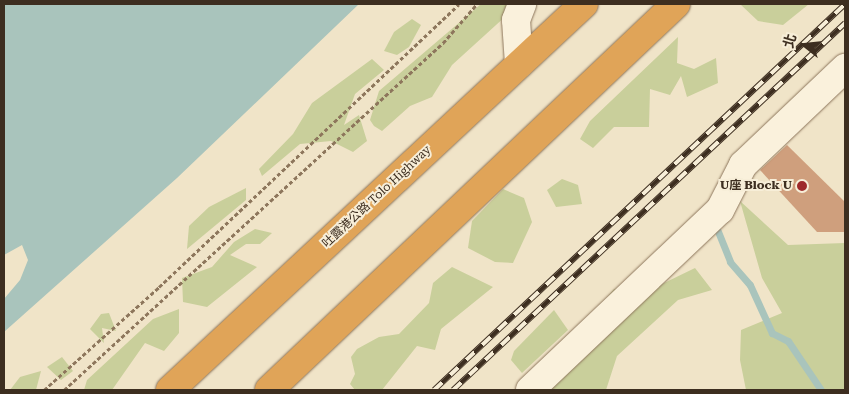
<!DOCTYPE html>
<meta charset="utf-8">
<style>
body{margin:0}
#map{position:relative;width:849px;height:394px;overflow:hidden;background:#f0e4c8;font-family:"Roboto Serif","Noto Sans TC",serif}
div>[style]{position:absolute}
.green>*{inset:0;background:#c9cf9b}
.water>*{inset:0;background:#a9c4bc}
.stream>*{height:7px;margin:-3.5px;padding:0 3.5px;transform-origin:3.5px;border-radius:3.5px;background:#a9c4bc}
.building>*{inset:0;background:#cf9f7d}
.path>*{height:3px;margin-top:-1.5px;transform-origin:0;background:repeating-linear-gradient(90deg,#8d765c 0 4px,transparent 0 6.5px)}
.roads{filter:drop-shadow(0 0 1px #8d765c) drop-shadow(0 0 1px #8d765c)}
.minor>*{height:28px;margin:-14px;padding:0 14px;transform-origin:14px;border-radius:14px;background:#faf1dc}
.highway>*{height:28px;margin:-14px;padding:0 14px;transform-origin:14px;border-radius:14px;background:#e0a458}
.rail>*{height:5.5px;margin-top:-2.75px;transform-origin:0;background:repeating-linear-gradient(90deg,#f7eed8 0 11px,#3d2e20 0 22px);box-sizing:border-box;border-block:1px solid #3d2e20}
.dots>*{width:14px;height:14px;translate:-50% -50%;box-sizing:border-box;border:2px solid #f7eed8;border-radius:50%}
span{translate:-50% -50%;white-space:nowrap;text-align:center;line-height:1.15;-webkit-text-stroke:4px #f7eed8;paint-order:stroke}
.poi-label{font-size:12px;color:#3d2e20;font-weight:700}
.right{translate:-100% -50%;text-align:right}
.street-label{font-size:12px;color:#3d2e20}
.frame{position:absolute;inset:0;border:5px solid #3d2e20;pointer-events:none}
.north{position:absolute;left:779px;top:20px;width:50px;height:50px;-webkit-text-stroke:4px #f7eed8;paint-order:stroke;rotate:286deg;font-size:14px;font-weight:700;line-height:20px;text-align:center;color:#3d2e20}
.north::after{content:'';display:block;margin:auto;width:18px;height:22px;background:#3d2e20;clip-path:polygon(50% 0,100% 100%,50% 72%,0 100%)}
</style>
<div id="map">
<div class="green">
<i style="clip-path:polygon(481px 4px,510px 4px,507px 15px,452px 65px,432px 97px,410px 106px,382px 131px,374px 126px,370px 120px,379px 91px)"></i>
<i style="clip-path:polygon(740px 4px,809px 4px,783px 25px,758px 21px)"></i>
<i style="clip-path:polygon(412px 19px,421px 25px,409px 47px,397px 55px,384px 51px,394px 32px)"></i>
<i style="clip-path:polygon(678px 37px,677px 63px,694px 69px,716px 58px,718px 83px,687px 97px,681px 76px,670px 95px,650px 89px,649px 127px,614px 127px,593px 148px,580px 139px,590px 121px)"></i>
<i style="clip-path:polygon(372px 59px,384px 70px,355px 94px,344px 125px,359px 115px,367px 141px,353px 152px,331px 141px,300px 144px,262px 176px,259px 169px,293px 134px,312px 103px)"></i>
<i style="clip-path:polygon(562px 179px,578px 185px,582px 204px,556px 207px,547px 190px)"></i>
<i style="clip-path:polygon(246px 188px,246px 200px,187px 249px,189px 226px,209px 207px)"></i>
<i style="clip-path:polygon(503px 189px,524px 198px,532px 222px,513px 263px,495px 262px,468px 248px,472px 221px)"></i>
<i style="clip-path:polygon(740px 201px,788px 245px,845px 243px,845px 390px,746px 390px,740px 360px,741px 330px,782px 313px,762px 278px)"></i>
<i style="clip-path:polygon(255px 229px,272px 233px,260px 244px,246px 244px,230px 255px,257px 267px,207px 307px,183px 302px,182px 278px,212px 267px,234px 242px)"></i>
<i style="clip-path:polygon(452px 267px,493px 287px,441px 329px,435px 350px,417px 346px,382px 390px,355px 390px,350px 384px,355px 374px,351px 357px,357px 349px,379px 337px,399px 334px,429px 303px,433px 283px)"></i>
<i style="clip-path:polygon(695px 268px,712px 290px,678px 300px,617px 356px,606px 390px,531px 390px,614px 289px,662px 284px)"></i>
<i style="clip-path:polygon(179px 309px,179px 333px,164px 351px,145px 343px,112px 390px,84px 390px,87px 380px,153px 319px)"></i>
<i style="clip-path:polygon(554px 310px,568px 330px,522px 373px,511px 360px,514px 351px)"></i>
<i style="clip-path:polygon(109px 313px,116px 331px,102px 328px,104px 343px,90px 329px,101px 314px)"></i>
<i style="clip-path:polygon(62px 357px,73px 371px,61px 380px,47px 367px)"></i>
<i style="clip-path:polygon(41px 371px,36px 390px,10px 390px,20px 377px)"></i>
</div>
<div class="water">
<i style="clip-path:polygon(4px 4px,359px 4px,177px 178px,4px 332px,4px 299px,20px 280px,28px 260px,22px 245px,4px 255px)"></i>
</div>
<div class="stream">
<i style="left:717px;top:229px;width:35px;rotate:68deg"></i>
<i style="left:730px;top:262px;width:30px;rotate:49deg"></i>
<i style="left:750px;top:285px;width:53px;rotate:65.4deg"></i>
<i style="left:772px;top:333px;width:18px;rotate:27deg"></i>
<i style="left:788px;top:341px;width:59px;rotate:56deg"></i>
</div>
<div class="building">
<i style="clip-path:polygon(787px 145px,845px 202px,845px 232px,817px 232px,760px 170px)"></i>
</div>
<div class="path">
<i style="left:44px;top:390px;width:154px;rotate:-41.8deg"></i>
<i style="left:159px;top:287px;width:412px;rotate:-43.3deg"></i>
<i style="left:64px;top:390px;width:514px;rotate:-42.48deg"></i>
<i style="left:443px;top:43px;width:52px;rotate:-48.9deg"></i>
</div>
<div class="roads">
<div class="minor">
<i style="left:519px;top:64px;width:44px;rotate:-93.9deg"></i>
<i style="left:516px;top:20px;width:17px;rotate:-69deg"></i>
<i style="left:530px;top:390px;width:262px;rotate:-43.5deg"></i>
<i style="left:720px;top:210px;width:51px;rotate:-62.9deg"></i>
<i style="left:743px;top:165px;width:141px;rotate:-43.6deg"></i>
</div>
<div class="highway">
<i style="left:170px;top:390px;width:566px;rotate:-43deg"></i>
<i style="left:269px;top:390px;width:561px;rotate:-43.48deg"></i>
</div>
</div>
<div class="rail">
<i style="left:434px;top:390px;width:564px;rotate:-43.2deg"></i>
<i style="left:453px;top:390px;width:537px;rotate:-43.11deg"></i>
</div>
<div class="dots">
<i style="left:802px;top:186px;background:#9e2a2b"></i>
</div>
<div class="poi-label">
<span class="right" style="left:792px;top:186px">U座 Block U</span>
</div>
<div class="street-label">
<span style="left:377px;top:197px;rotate:-43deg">吐露港公路 Tolo Highway</span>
</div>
<div class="frame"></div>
<div class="north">北</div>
</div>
